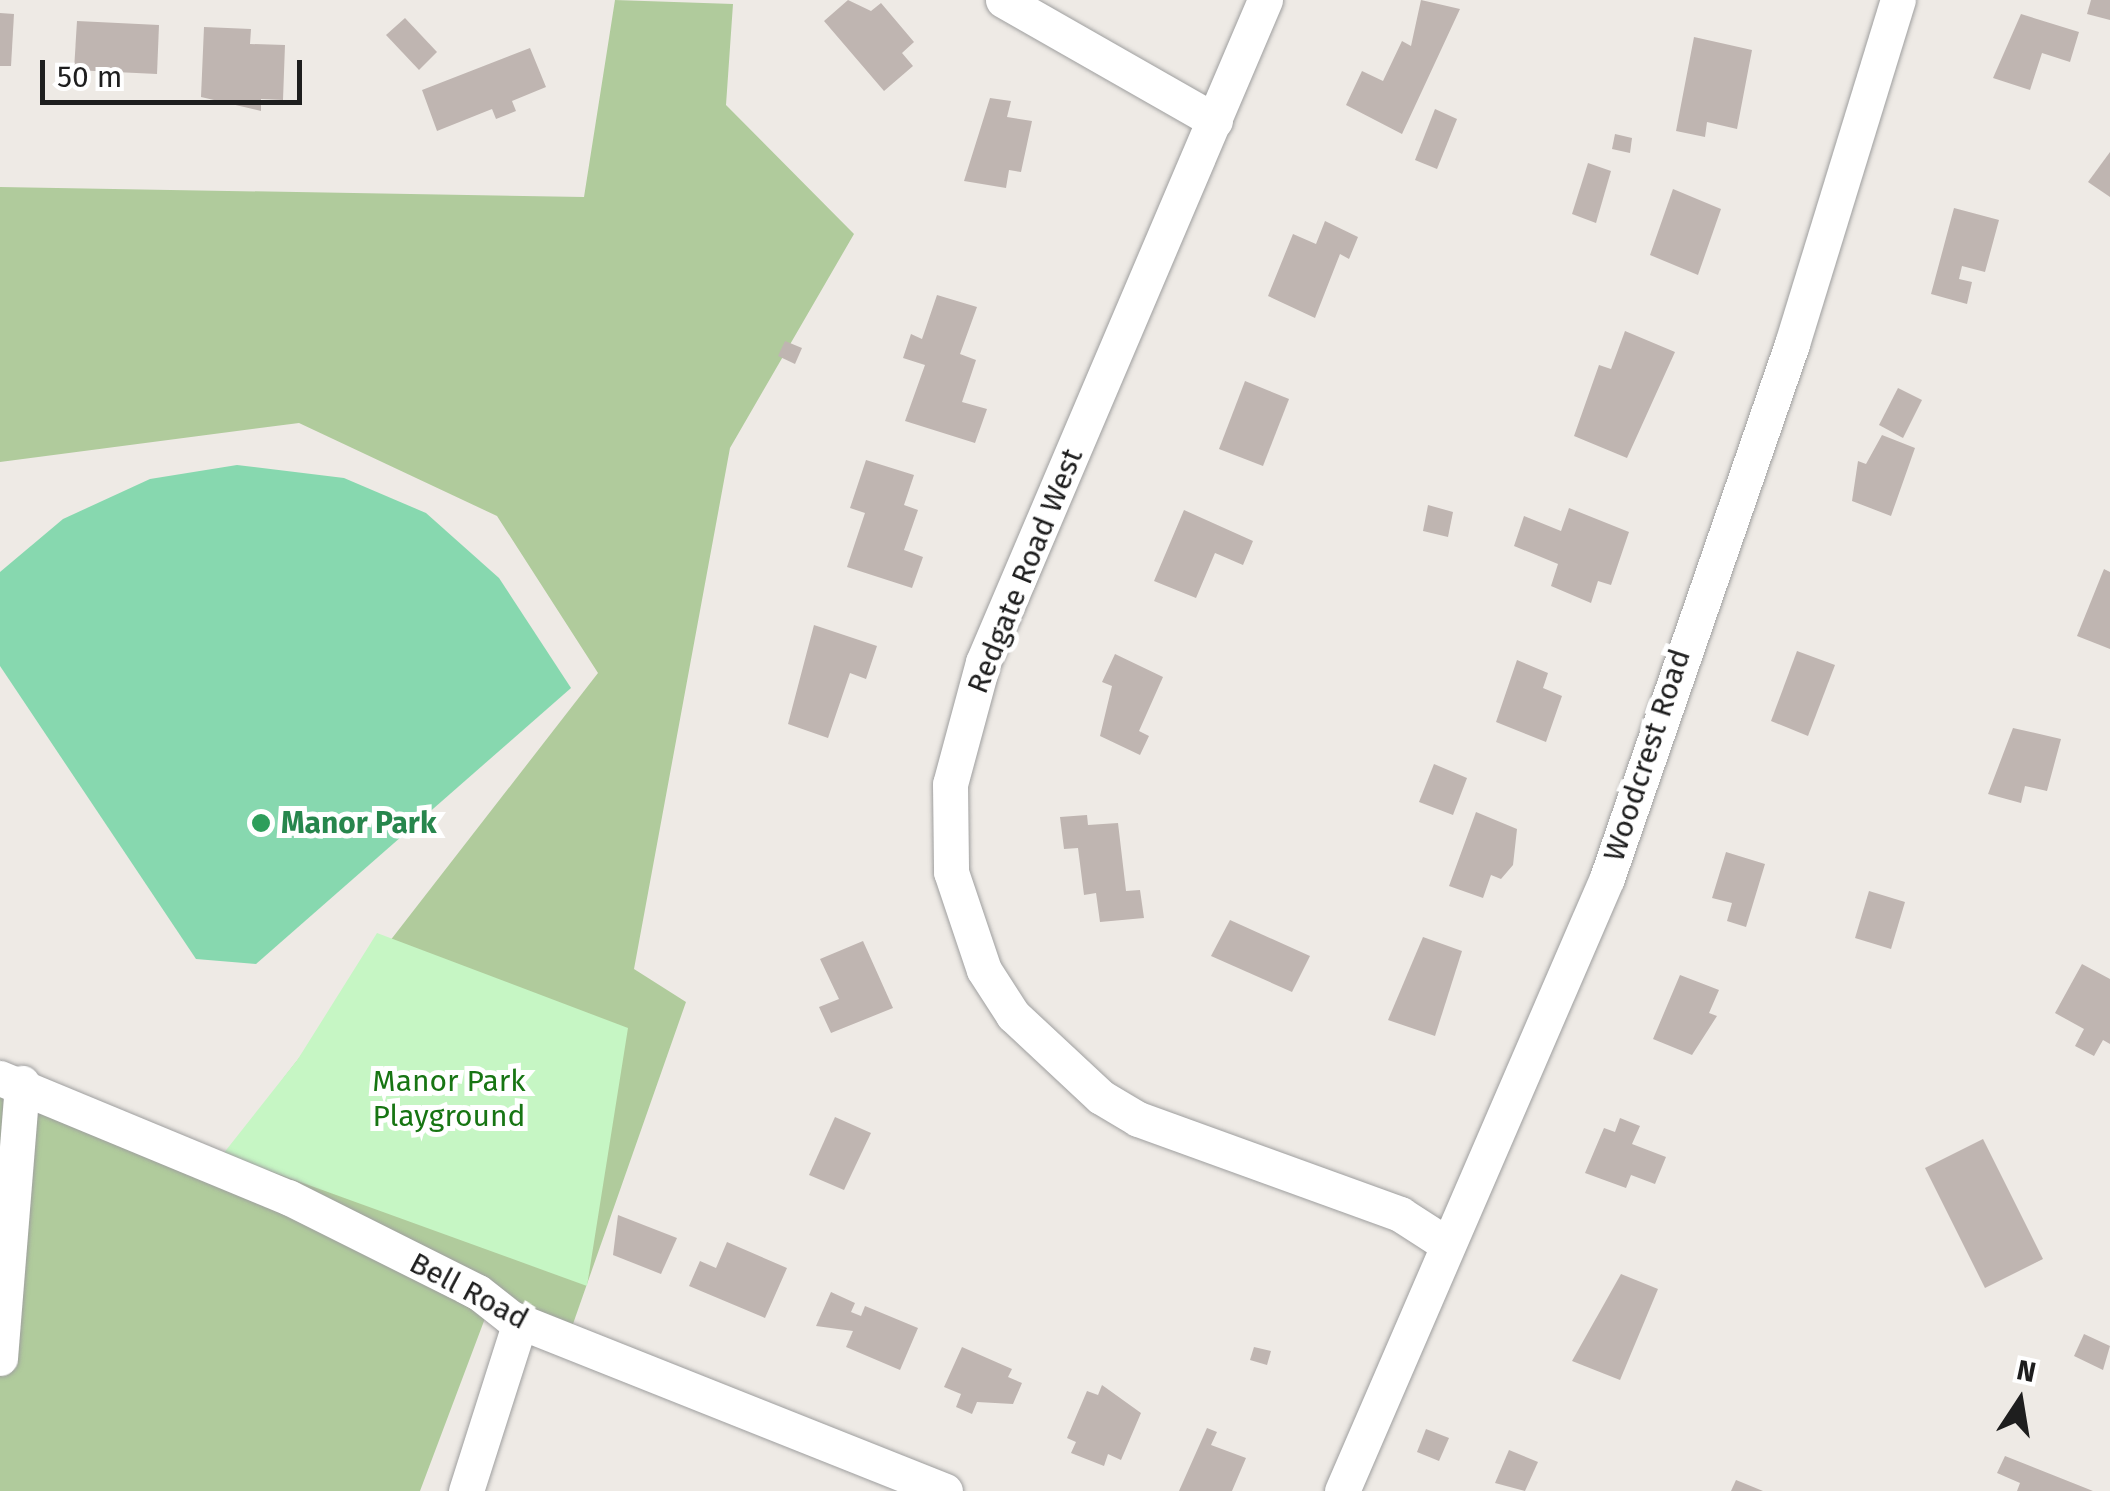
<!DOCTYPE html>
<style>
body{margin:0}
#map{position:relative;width:2110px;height:1491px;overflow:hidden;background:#eeeae5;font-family:"Fira Sans",sans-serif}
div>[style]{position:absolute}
.forest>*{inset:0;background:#b0cb9c}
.park>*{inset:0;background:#c6f6c4}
.pitch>*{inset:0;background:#87d8af}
.building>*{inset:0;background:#bfb5b1}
.roads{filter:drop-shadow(0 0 2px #9f9f9f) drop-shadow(0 0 2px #9f9f9f)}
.minor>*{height:35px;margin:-17.5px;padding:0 17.5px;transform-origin:17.5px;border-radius:17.5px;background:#fff}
.dots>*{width:28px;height:28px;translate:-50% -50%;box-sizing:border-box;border:5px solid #fff;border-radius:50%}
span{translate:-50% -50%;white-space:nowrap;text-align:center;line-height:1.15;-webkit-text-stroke:10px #fff;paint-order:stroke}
.street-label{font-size:30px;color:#1e1e1e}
.leisure-label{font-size:30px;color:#27864d;font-weight:700}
.left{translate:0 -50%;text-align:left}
.park-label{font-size:30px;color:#177513}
.north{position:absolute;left:1970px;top:1351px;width:100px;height:100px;-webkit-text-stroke:8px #fff;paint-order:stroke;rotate:12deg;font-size:28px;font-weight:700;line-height:40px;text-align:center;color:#1e1e1e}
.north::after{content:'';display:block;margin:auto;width:35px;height:45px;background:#1e1e1e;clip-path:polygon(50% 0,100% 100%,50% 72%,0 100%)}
.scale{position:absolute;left:40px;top:60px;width:262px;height:45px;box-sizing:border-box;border:5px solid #1e1e1e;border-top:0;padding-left:12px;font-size:30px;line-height:35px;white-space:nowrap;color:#1e1e1e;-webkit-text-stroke:8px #fff;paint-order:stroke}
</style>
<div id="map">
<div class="forest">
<i style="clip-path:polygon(615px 0,733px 4px,726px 105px,854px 234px,730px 448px,634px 969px,686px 1002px,567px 1341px,487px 1313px,420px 1491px,0 1491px,0 1088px,235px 1171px,282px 1080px,598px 673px,497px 516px,299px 423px,0 462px,0 187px,584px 197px)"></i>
</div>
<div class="park">
<i style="clip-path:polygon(377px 933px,628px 1028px,587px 1286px,223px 1154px,298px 1059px)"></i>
</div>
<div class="pitch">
<i style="clip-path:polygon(237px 465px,344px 478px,426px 513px,499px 578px,571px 688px,256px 964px,196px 959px,0 666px,0 572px,63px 519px,150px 479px)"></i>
</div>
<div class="building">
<i style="clip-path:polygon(848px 0,871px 11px,881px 3px,914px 42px,902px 53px,913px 66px,884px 91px,824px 21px)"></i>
<i style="clip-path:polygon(1421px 0,1460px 9px,1402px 134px,1346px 105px,1362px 71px,1383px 81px,1402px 41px,1411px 46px)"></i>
<i style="clip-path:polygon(2091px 0,2110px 0,2110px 20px,2087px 14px)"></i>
<i style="clip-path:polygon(0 13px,14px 14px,11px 66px,0 66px)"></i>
<i style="clip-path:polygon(2021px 14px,2079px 32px,2070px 62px,2042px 53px,2030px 90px,1993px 78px)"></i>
<i style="clip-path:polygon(405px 18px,437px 52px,419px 70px,386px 35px)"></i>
<i style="clip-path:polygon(77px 21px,159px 25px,157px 74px,74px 70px)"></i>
<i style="clip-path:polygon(204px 27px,251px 29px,250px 44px,285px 45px,283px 100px,261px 99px,261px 111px,201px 97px)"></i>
<i style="clip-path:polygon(1694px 37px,1752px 50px,1737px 129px,1707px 122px,1705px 137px,1676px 131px)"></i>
<i style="clip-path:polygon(530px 48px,546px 87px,512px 101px,516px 111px,496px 119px,492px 109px,437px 131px,422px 90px)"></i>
<i style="clip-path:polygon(990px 98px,1011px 101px,1007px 117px,1032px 121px,1021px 172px,1009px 170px,1006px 188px,964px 181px)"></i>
<i style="clip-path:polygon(1435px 109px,1457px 119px,1437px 169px,1415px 160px)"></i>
<i style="clip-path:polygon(1615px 134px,1632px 138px,1630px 153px,1612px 149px)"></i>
<i style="clip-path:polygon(2110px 152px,2110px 197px,2088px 182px)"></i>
<i style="clip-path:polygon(1588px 163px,1611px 171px,1596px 223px,1572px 214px)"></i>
<i style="clip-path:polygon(1673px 189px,1721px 209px,1698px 275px,1650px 255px)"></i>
<i style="clip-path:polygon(1954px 208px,1999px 220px,1985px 272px,1962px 266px,1959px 279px,1972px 282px,1967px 304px,1931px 294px)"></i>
<i style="clip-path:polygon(1325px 221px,1358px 237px,1349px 259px,1340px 254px,1315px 318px,1268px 296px,1293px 234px,1316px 244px)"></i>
<i style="clip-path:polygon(937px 295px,977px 307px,960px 354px,976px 360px,962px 402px,987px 409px,975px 443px,905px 421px,925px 365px,903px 358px,911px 334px,922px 339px)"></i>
<i style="clip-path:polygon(1625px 331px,1675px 352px,1627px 458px,1574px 436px,1599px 365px,1611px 369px)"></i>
<i style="clip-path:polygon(785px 341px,802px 348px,795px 364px,778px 356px)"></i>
<i style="clip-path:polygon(1245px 381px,1289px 399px,1263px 466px,1219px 449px)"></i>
<i style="clip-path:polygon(1898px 388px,1922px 400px,1903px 438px,1879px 425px)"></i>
<i style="clip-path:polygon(1882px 435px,1915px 448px,1891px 516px,1852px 501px,1858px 461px,1866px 464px)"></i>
<i style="clip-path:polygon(866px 460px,914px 475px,904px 505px,918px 510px,904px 550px,923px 557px,912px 588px,847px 567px,865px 513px,850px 508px)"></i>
<i style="clip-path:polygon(1428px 505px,1453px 512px,1448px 537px,1423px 531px)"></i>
<i style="clip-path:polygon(1569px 508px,1629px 532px,1611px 585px,1598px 581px,1591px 603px,1551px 586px,1558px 564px,1514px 546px,1524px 516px,1561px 531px)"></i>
<i style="clip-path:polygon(1184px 510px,1253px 541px,1243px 565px,1215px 553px,1196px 598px,1154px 581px)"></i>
<i style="clip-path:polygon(2104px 569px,2110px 572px,2110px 649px,2077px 636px)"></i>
<i style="clip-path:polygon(814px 625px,877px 646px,866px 679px,850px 673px,828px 738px,788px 724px)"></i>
<i style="clip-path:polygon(1797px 651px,1835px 665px,1808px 736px,1771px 721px)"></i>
<i style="clip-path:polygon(1115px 654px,1163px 677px,1139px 731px,1149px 736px,1140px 755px,1100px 736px,1112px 686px,1102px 682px)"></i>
<i style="clip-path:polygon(1517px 660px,1548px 673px,1543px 688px,1562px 696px,1546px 742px,1496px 722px)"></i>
<i style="clip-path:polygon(2013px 728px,2061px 739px,2047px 791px,2025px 786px,2021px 803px,1988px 794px)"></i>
<i style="clip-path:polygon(1434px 764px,1467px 778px,1453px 815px,1419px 802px)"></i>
<i style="clip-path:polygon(1476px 812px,1517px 829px,1513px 865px,1501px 879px,1491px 875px,1483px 898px,1449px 886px)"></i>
<i style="clip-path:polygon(1087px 815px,1088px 825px,1118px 823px,1126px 891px,1140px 890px,1144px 918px,1100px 922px,1096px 893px,1084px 895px,1078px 848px,1064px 849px,1060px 817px)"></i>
<i style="clip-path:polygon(1726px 852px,1765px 864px,1746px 927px,1727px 921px,1732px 903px,1712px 898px)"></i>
<i style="clip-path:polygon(1869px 891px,1905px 902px,1891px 949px,1855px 938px)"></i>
<i style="clip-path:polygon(1230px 920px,1310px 956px,1292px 992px,1211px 956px)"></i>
<i style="clip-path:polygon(1423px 937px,1462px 951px,1435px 1036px,1388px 1020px)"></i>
<i style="clip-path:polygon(863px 941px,893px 1008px,831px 1033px,819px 1007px,839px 999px,820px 959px)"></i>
<i style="clip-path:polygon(2082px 964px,2110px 979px,2110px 1044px,2103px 1040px,2094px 1056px,2075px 1046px,2084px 1029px,2055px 1013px)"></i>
<i style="clip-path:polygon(1680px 975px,1719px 990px,1709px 1013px,1717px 1016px,1692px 1055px,1653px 1039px)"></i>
<i style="clip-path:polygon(835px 1117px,871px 1133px,844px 1190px,809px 1175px)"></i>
<i style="clip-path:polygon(1620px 1118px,1640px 1126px,1632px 1144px,1666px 1157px,1655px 1184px,1631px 1175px,1626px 1188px,1585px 1173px,1604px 1128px,1615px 1132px)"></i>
<i style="clip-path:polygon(1983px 1139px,2043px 1259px,1985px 1288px,1925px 1168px)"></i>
<i style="clip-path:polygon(618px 1215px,677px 1238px,661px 1274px,613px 1255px)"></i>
<i style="clip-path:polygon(727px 1242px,787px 1268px,765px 1318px,689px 1286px,700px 1261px,716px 1268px)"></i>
<i style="clip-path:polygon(1621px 1274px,1658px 1289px,1620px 1380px,1572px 1361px)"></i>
<i style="clip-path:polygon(831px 1292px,855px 1303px,851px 1312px,861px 1316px,865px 1306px,918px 1328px,900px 1370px,846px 1347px,853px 1331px,816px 1326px)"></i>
<i style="clip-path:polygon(2084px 1334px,2110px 1346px,2103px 1370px,2074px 1356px)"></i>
<i style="clip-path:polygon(962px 1347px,1012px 1369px,1008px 1377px,1022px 1383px,1013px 1404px,977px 1402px,972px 1414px,956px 1407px,961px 1394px,944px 1387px)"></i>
<i style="clip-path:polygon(1254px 1347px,1271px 1351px,1267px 1365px,1250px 1360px)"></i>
<i style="clip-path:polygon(1102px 1385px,1141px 1413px,1121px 1460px,1108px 1454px,1104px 1466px,1071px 1453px,1076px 1442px,1067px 1438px,1087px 1391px,1098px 1395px)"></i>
<i style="clip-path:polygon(1207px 1428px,1217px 1432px,1211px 1445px,1246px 1458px,1232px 1491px,1179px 1491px)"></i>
<i style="clip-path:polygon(1426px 1429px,1449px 1438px,1439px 1461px,1417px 1452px)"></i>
<i style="clip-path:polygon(1509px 1450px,1538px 1462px,1525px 1491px,1495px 1483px)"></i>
<i style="clip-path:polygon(2005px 1456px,2093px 1491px,2017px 1491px,2020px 1483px,1997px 1473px)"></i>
<i style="clip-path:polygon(1736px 1480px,1763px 1491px,1731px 1491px)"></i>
</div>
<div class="roads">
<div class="minor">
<i style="left:1003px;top:0;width:244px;rotate:29.7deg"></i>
<i style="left:1265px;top:0;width:720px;rotate:113.07deg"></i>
<i style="left:983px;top:662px;width:126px;rotate:105.1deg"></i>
<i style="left:950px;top:784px;width:88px;rotate:89.3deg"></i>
<i style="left:951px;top:872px;width:103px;rotate:71.4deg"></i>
<i style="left:984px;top:970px;width:54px;rotate:57.2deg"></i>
<i style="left:1013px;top:1015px;width:120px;rotate:43deg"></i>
<i style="left:1101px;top:1097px;width:43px;rotate:30.7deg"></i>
<i style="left:1138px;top:1119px;width:279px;rotate:19.9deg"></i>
<i style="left:1400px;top:1214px;width:54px;rotate:32.8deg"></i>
<i style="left:0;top:1078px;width:312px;rotate:22.5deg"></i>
<i style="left:288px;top:1197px;width:212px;rotate:26.6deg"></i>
<i style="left:478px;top:1292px;width:42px;rotate:38.2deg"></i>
<i style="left:511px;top:1318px;width:467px;rotate:21.7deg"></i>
<i style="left:0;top:1358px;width:276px;rotate:-85.4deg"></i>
<i style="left:466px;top:1491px;width:177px;rotate:-72.3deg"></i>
<i style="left:1342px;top:1491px;width:668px;rotate:-66.62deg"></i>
<i style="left:1607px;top:878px;width:565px;rotate:-70.89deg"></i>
<i style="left:1792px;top:344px;width:360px;rotate:-72.9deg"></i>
</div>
</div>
<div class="dots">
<i style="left:261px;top:823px;background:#2e9e5b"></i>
</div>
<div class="street-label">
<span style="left:1025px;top:571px;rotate:-68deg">Redgate Road West</span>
<span style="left:1647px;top:755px;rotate:-72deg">Woodcrest Road</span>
<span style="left:469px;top:1291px;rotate:28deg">Bell Road</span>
</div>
<div class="leisure-label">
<span class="left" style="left:281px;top:823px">Manor Park</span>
</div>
<div class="park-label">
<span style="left:449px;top:1098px">Manor Park<br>Playground</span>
</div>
<div class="north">N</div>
<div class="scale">50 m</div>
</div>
